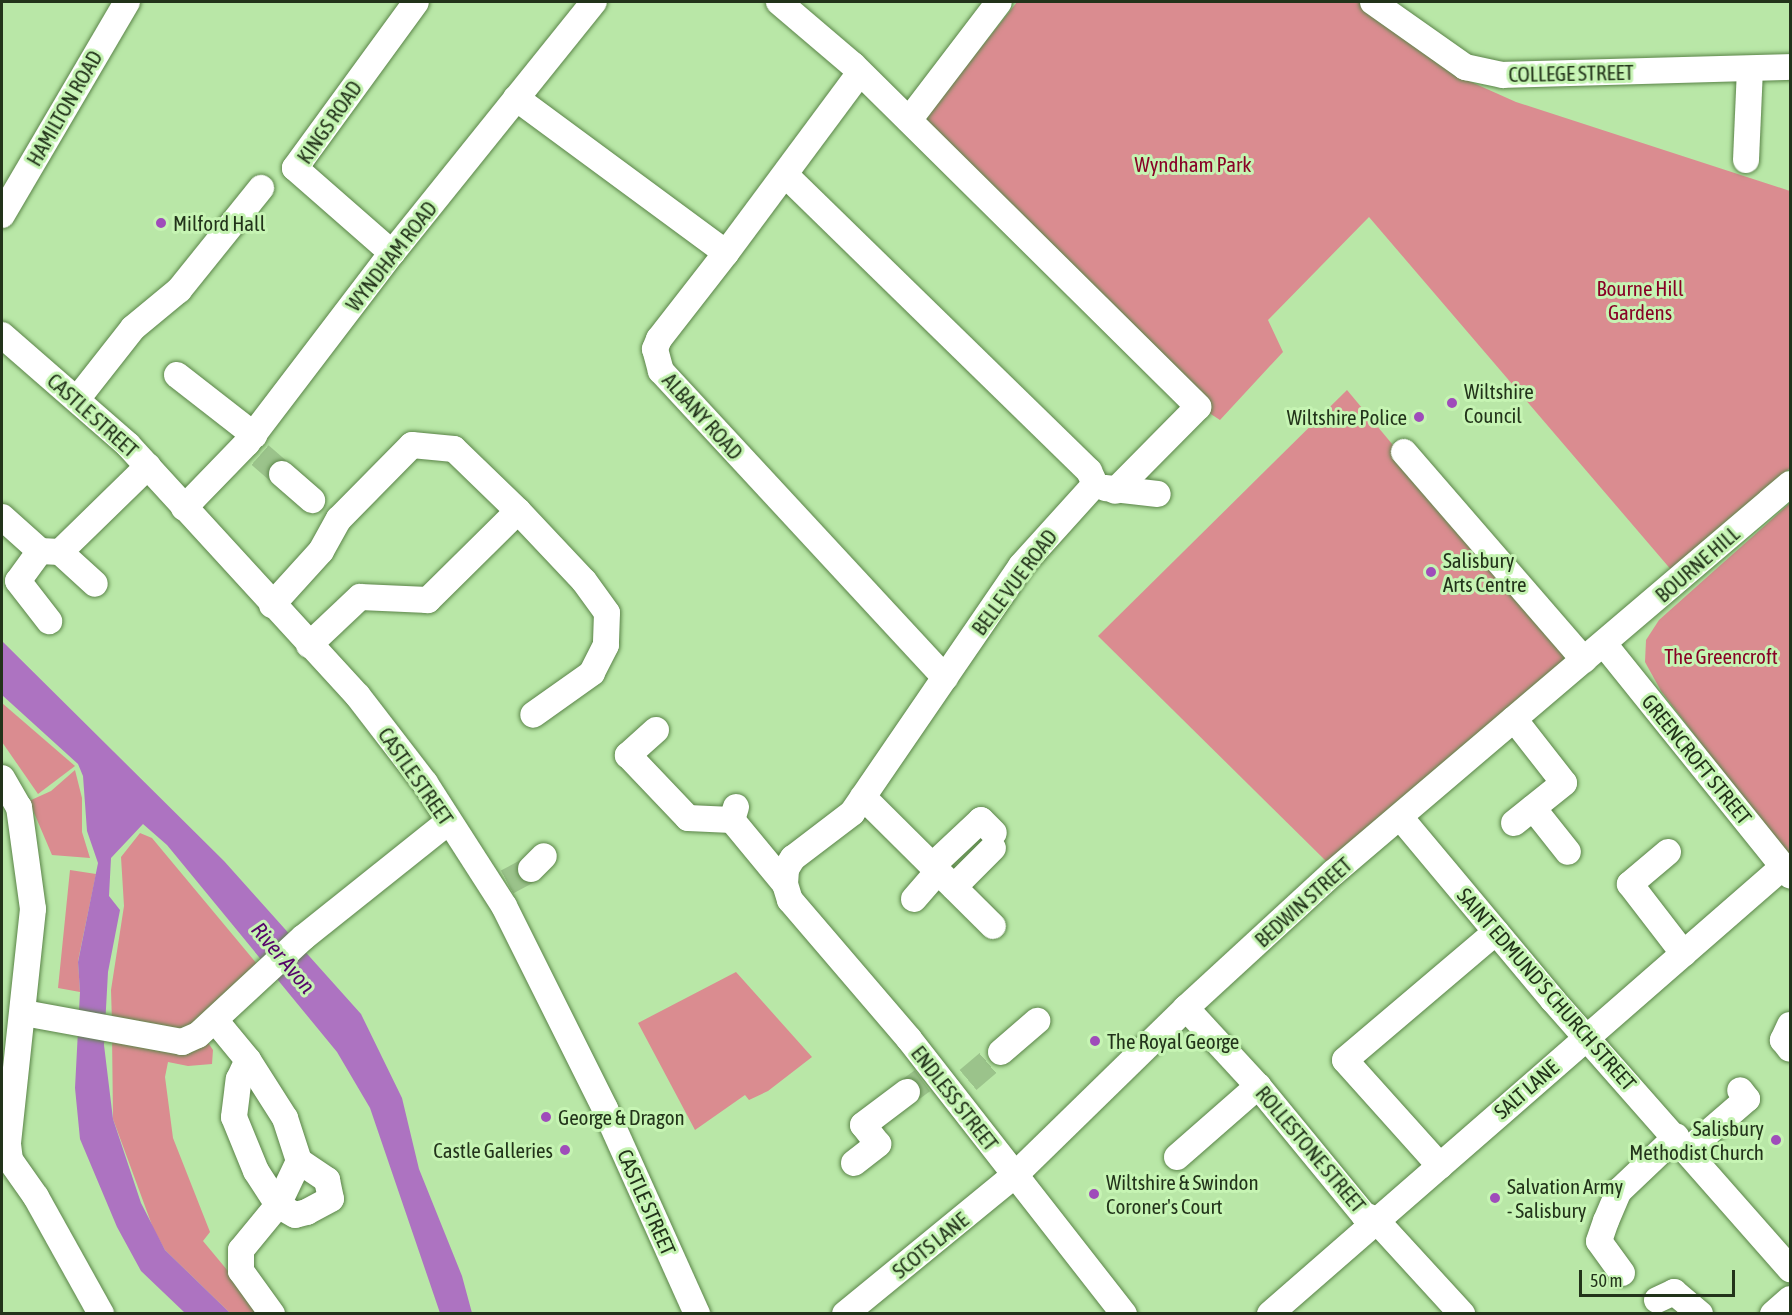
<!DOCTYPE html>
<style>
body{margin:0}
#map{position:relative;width:1792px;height:1315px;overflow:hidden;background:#b9e7a7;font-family:"Asap Condensed",sans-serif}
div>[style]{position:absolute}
.green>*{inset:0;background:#da8c90}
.water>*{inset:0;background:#ad73c1}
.minor-tunnel>*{height:26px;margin-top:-13px;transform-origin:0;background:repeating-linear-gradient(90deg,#9bc38b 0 26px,transparent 0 39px)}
.roads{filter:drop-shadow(0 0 2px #5a8448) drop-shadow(0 0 2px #5a8448)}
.minor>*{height:26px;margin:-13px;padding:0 13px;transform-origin:13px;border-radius:13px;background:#fff}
.dots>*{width:16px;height:16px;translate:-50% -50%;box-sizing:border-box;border:3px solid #c6f4b3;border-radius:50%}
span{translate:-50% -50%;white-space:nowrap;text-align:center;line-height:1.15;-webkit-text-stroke:6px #c6f4b3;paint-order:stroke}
.street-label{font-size:21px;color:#22331a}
.park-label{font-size:21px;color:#880126}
.poi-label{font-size:21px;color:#22331a}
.left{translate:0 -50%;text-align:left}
.right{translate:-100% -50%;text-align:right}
.water-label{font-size:22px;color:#55046a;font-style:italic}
.frame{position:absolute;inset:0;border:3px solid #22331a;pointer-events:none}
.scale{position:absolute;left:1579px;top:1270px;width:156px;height:27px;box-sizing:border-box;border:3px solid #22331a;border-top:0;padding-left:8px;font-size:18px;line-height:21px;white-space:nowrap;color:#22331a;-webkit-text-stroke:4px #c6f4b3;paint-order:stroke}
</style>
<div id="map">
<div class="green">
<i style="clip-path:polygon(1017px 2px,1358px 2px,1469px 81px,1516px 102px,1790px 191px,1790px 468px,1673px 572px,1369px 217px,1268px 320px,1283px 352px,1220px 420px,1203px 409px,922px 122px)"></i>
<i style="clip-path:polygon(1347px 390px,1570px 657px,1327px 862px,1098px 636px)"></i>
<i style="clip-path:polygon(1790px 503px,1790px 860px,1661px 691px,1645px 662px,1646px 640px,1659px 620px)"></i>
<i style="clip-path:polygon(2px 703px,75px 766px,38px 794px,2px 742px)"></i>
<i style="clip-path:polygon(75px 770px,82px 798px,82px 832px,90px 858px,52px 855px,29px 801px,51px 791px)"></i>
<i style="clip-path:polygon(140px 833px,152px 838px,257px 964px,191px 1025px,169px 1033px,112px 1023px,111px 990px,124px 906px,121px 857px)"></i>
<i style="clip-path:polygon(70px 870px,96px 874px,78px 961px,80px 992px,58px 988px)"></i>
<i style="clip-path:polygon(736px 972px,812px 1057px,768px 1091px,749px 1100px,745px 1095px,695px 1130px,638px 1023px)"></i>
<i style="clip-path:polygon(112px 1035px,207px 1041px,213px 1050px,212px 1064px,188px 1066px,168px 1062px,165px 1077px,173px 1138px,210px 1232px,203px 1241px,263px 1313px,230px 1313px,165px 1250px,153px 1228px,113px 1119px)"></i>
</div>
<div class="water">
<i style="clip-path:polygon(2px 641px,224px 861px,361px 1014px,402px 1098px,419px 1169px,462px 1276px,472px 1313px,440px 1313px,370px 1108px,337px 1052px,167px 845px,143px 824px,111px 858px,109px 896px,120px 910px,108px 972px,104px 1045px,113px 1119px,141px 1203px,165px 1250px,230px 1313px,185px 1313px,141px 1271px,117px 1227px,80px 1139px,75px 1088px,80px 992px,78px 962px,98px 863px,87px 831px,83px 776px,78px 764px,2px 695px)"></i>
</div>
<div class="minor-tunnel">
<i style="left:260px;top:455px;width:29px;rotate:41deg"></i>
<i style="left:507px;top:882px;width:27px;rotate:-28deg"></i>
<i style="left:968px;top:1080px;width:43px;rotate:-40.3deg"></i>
<i style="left:907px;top:1092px;width:19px;rotate:-36deg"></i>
</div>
<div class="roads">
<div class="minor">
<i style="left:779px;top:2px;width:97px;rotate:40.4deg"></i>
<i style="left:853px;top:65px;width:486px;rotate:44.7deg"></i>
<i style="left:1198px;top:407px;width:118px;rotate:134.7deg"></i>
<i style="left:1373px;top:2px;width:113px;rotate:35.2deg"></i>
<i style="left:1465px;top:67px;width:39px;rotate:12deg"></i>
<i style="left:1503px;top:75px;width:287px;rotate:-1.6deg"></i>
<i style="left:516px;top:98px;width:261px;rotate:36.4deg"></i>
<i style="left:726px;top:253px;width:109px;rotate:127.9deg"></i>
<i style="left:659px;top:339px;width:11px;rotate:112deg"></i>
<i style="left:655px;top:349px;width:23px;rotate:75deg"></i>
<i style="left:661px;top:371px;width:418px;rotate:47.2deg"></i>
<i style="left:909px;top:120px;width:148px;rotate:-52.7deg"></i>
<i style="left:1746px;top:160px;width:91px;rotate:-87.5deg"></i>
<i style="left:2px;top:215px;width:247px;rotate:-59.6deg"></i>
<i style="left:392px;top:253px;width:129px;rotate:-138.8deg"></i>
<i style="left:295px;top:168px;width:205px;rotate:-53.9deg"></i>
<i style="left:726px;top:253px;width:223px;rotate:-53.4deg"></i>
<i style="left:2px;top:335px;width:167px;rotate:41.1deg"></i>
<i style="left:128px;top:445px;width:340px;rotate:47.5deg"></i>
<i style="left:358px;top:696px;width:110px;rotate:52.4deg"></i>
<i style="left:425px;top:783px;width:146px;rotate:57.3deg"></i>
<i style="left:504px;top:906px;width:227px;rotate:63.5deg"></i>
<i style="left:605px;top:1109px;width:225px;rotate:65.8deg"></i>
<i style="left:177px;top:375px;width:98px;rotate:37.9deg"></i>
<i style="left:78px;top:398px;width:89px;rotate:-51.8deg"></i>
<i style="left:133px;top:328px;width:60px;rotate:-39.6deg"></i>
<i style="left:179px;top:290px;width:131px;rotate:-51.2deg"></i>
<i style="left:1404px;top:452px;width:275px;rotate:49.1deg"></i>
<i style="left:282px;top:474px;width:40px;rotate:41deg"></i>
<i style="left:1105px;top:488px;width:53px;rotate:6.5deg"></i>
<i style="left:184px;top:508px;width:91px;rotate:-45.9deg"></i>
<i style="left:247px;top:443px;width:239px;rotate:-52.7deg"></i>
<i style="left:392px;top:253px;width:322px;rotate:-51.2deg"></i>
<i style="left:518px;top:511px;width:96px;rotate:46.7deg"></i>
<i style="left:584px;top:581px;width:39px;rotate:54deg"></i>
<i style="left:607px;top:613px;width:32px;rotate:92deg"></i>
<i style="left:606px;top:645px;width:31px;rotate:117deg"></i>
<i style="left:592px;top:673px;width:72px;rotate:144.6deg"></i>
<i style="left:2px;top:517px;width:51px;rotate:41.8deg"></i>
<i style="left:40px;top:551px;width:20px;rotate:3deg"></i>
<i style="left:60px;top:552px;width:123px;rotate:-44.3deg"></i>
<i style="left:40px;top:551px;width:37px;rotate:126deg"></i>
<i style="left:18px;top:581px;width:51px;rotate:52.2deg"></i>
<i style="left:60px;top:552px;width:47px;rotate:42.4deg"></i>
<i style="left:272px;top:605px;width:73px;rotate:-47.8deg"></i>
<i style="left:321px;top:551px;width:37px;rotate:-61deg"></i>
<i style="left:339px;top:519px;width:104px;rotate:-45.4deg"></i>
<i style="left:412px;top:445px;width:42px;rotate:5.4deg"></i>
<i style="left:454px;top:449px;width:89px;rotate:44.1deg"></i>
<i style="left:518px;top:511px;width:127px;rotate:135.3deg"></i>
<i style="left:428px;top:600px;width:68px;rotate:-177.5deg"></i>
<i style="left:360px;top:597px;width:70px;rotate:136.7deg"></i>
<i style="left:1604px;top:644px;width:297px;rotate:51.2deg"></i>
<i style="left:1514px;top:719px;width:81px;rotate:52deg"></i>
<i style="left:1564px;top:783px;width:64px;rotate:141.3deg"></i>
<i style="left:656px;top:730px;width:38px;rotate:138deg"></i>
<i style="left:628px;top:755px;width:87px;rotate:46.4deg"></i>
<i style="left:688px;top:818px;width:44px;rotate:2.6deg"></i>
<i style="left:2px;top:778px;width:34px;rotate:60deg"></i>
<i style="left:19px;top:807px;width:103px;rotate:82.2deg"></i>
<i style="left:33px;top:909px;width:236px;rotate:96.1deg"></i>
<i style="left:8px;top:1144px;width:16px;rotate:83deg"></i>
<i style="left:10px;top:1160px;width:45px;rotate:54.9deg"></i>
<i style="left:36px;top:1197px;width:134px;rotate:60.9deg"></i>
<i style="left:863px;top:797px;width:183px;rotate:44.8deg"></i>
<i style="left:736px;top:807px;width:14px;rotate:107deg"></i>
<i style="left:732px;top:820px;width:83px;rotate:50.4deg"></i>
<i style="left:785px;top:884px;width:17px;rotate:73deg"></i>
<i style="left:790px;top:900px;width:183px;rotate:49.4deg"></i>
<i style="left:909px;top:1039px;width:349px;rotate:52deg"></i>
<i style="left:1533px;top:808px;width:56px;rotate:51.5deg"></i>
<i style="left:1400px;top:817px;width:239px;rotate:50.1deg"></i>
<i style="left:1553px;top:1000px;width:359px;rotate:48.6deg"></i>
<i style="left:1668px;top:852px;width:50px;rotate:139.9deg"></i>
<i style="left:1630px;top:884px;width:88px;rotate:52.4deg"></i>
<i style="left:932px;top:866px;width:67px;rotate:-43.2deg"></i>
<i style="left:981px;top:820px;width:18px;rotate:45deg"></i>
<i style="left:531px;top:869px;width:18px;rotate:-45deg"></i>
<i style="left:785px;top:884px;width:15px;rotate:-86deg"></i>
<i style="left:786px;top:869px;width:13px;rotate:-58deg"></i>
<i style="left:793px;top:858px;width:74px;rotate:-37.3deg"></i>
<i style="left:852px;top:813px;width:299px;rotate:-55.6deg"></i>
<i style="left:1021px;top:566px;width:110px;rotate:-47.9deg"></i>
<i style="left:1095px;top:484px;width:14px;rotate:-115deg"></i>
<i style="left:1089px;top:471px;width:422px;rotate:-135.7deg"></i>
<i style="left:954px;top:887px;width:55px;rotate:-45deg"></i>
<i style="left:914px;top:899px;width:37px;rotate:-49deg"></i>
<i style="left:1186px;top:1008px;width:106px;rotate:47.3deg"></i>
<i style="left:1258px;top:1086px;width:167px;rotate:50.6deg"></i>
<i style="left:1364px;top:1215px;width:12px;rotate:20deg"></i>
<i style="left:1375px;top:1219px;width:129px;rotate:47.5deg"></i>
<i style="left:24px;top:1013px;width:161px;rotate:10.4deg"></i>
<i style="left:182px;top:1042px;width:17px;rotate:-24deg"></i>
<i style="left:198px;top:1035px;width:144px;rotate:-42.8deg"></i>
<i style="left:304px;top:937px;width:183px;rotate:-38.6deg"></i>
<i style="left:215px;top:1020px;width:52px;rotate:50.5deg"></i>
<i style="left:248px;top:1060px;width:69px;rotate:57.5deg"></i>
<i style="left:285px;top:1118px;width:45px;rotate:72deg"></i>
<i style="left:299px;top:1161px;width:34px;rotate:34deg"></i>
<i style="left:327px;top:1180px;width:19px;rotate:78deg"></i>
<i style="left:331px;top:1199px;width:27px;rotate:152deg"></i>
<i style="left:307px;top:1212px;width:12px;rotate:166deg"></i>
<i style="left:295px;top:1215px;width:20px;rotate:-150deg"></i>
<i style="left:278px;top:1205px;width:40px;rotate:-122.9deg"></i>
<i style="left:256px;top:1171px;width:58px;rotate:-112.2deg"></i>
<i style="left:234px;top:1117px;width:38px;rotate:-83deg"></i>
<i style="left:239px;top:1079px;width:21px;rotate:-65deg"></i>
<i style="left:1790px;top:1025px;width:17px;rotate:115deg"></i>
<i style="left:1783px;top:1040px;width:11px;rotate:52deg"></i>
<i style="left:1001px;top:1052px;width:48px;rotate:-40.7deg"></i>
<i style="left:1688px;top:1150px;width:78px;rotate:-40.8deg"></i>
<i style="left:1747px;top:1099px;width:11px;rotate:-128deg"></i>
<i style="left:1177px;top:1157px;width:108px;rotate:-41.2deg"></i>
<i style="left:854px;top:1163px;width:31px;rotate:-38deg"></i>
<i style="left:878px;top:1144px;width:24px;rotate:-128deg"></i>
<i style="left:863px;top:1125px;width:55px;rotate:-36.9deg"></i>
<i style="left:1440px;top:1166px;width:142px;rotate:-131.9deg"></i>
<i style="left:1345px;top:1060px;width:198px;rotate:-40.3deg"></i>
<i style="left:1622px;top:1273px;width:39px;rotate:-126deg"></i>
<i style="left:1599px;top:1241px;width:21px;rotate:-71deg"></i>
<i style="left:1606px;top:1221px;width:33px;rotate:-67deg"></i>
<i style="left:1619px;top:1191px;width:79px;rotate:-43.5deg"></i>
<i style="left:1657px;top:1300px;width:19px;rotate:-25deg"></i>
<i style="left:1674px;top:1292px;width:34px;rotate:40deg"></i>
<i style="left:272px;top:1314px;width:53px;rotate:-125.8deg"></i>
<i style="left:241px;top:1271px;width:21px;rotate:-90deg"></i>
<i style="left:241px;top:1250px;width:58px;rotate:-50.6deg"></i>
<i style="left:278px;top:1205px;width:49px;rotate:-64.5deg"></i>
<i style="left:845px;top:1314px;width:220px;rotate:-39.3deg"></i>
<i style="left:1015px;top:1175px;width:239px;rotate:-44.3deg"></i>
<i style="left:1186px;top:1008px;width:200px;rotate:-42.6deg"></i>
<i style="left:1333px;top:873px;width:600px;rotate:-40.4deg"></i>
<i style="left:1270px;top:1314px;width:682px;rotate:-41.08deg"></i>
<i style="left:1773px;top:1314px;width:23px;rotate:-41deg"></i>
</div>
</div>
<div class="dots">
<i style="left:161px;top:223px;background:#9f4cba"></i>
<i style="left:1452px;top:403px;background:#9f4cba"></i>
<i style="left:1419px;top:417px;background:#9f4cba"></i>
<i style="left:1431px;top:572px;background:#9f4cba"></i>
<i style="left:1095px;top:1041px;background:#9f4cba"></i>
<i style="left:546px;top:1117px;background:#9f4cba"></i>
<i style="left:1776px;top:1140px;background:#9f4cba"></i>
<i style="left:565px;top:1150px;background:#9f4cba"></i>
<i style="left:1094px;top:1194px;background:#9f4cba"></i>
<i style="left:1495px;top:1198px;background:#9f4cba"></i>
</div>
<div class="street-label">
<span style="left:1571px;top:73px;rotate:-1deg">COLLEGE STREET</span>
<span style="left:64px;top:108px;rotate:-60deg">HAMILTON ROAD</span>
<span style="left:329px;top:122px;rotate:-55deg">KINGS ROAD</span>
<span style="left:391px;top:256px;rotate:-52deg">WYNDHAM ROAD</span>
<span style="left:93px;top:415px;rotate:42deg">CASTLE STREET</span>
<span style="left:703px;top:416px;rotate:48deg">ALBANY ROAD</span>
<span style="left:1697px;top:564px;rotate:-41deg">BOURNE HILL</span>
<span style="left:1014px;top:582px;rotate:-53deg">BELLE VUE ROAD</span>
<span style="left:1697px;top:759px;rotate:51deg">GREENCROFT STREET</span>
<span style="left:416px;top:776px;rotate:55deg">CASTLE STREET</span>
<span style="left:1303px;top:902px;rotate:-42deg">BEDWIN STREET</span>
<span style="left:1547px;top:989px;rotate:49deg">SAINT EDMUND'S CHURCH STREET</span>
<span style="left:1526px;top:1089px;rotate:-41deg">SALT LANE</span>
<span style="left:955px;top:1098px;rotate:52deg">ENDLESS STREET</span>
<span style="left:1311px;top:1149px;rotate:50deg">ROLLESTONE STREET</span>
<span style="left:647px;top:1202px;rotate:66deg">CASTLE STREET</span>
<span style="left:930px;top:1245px;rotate:-39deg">SCOTS LANE</span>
</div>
<div class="park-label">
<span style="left:1193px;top:164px">Wyndham Park</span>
<span style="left:1640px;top:300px">Bourne Hill<br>Gardens</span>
<span style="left:1721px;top:656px">The Greencroft</span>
</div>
<div class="poi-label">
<span class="left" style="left:173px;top:223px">Milford Hall</span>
<span class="left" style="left:1464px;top:403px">Wiltshire<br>Council</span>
<span class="right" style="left:1407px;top:417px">Wiltshire Police</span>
<span class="left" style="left:1443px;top:572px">Salisbury<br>Arts Centre</span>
<span class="left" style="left:1107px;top:1041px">The Royal George</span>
<span class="left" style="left:558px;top:1117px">George &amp; Dragon</span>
<span class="right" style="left:1764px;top:1140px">Salisbury<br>Methodist Church</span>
<span class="right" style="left:553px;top:1150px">Castle Galleries</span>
<span class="left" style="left:1106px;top:1194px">Wiltshire &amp; Swindon<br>Coroner's Court</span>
<span class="left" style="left:1507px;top:1198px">Salvation Army<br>- Salisbury</span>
</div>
<div class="water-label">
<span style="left:283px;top:958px;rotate:50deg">River Avon</span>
</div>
<div class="frame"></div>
<div class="scale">50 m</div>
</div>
